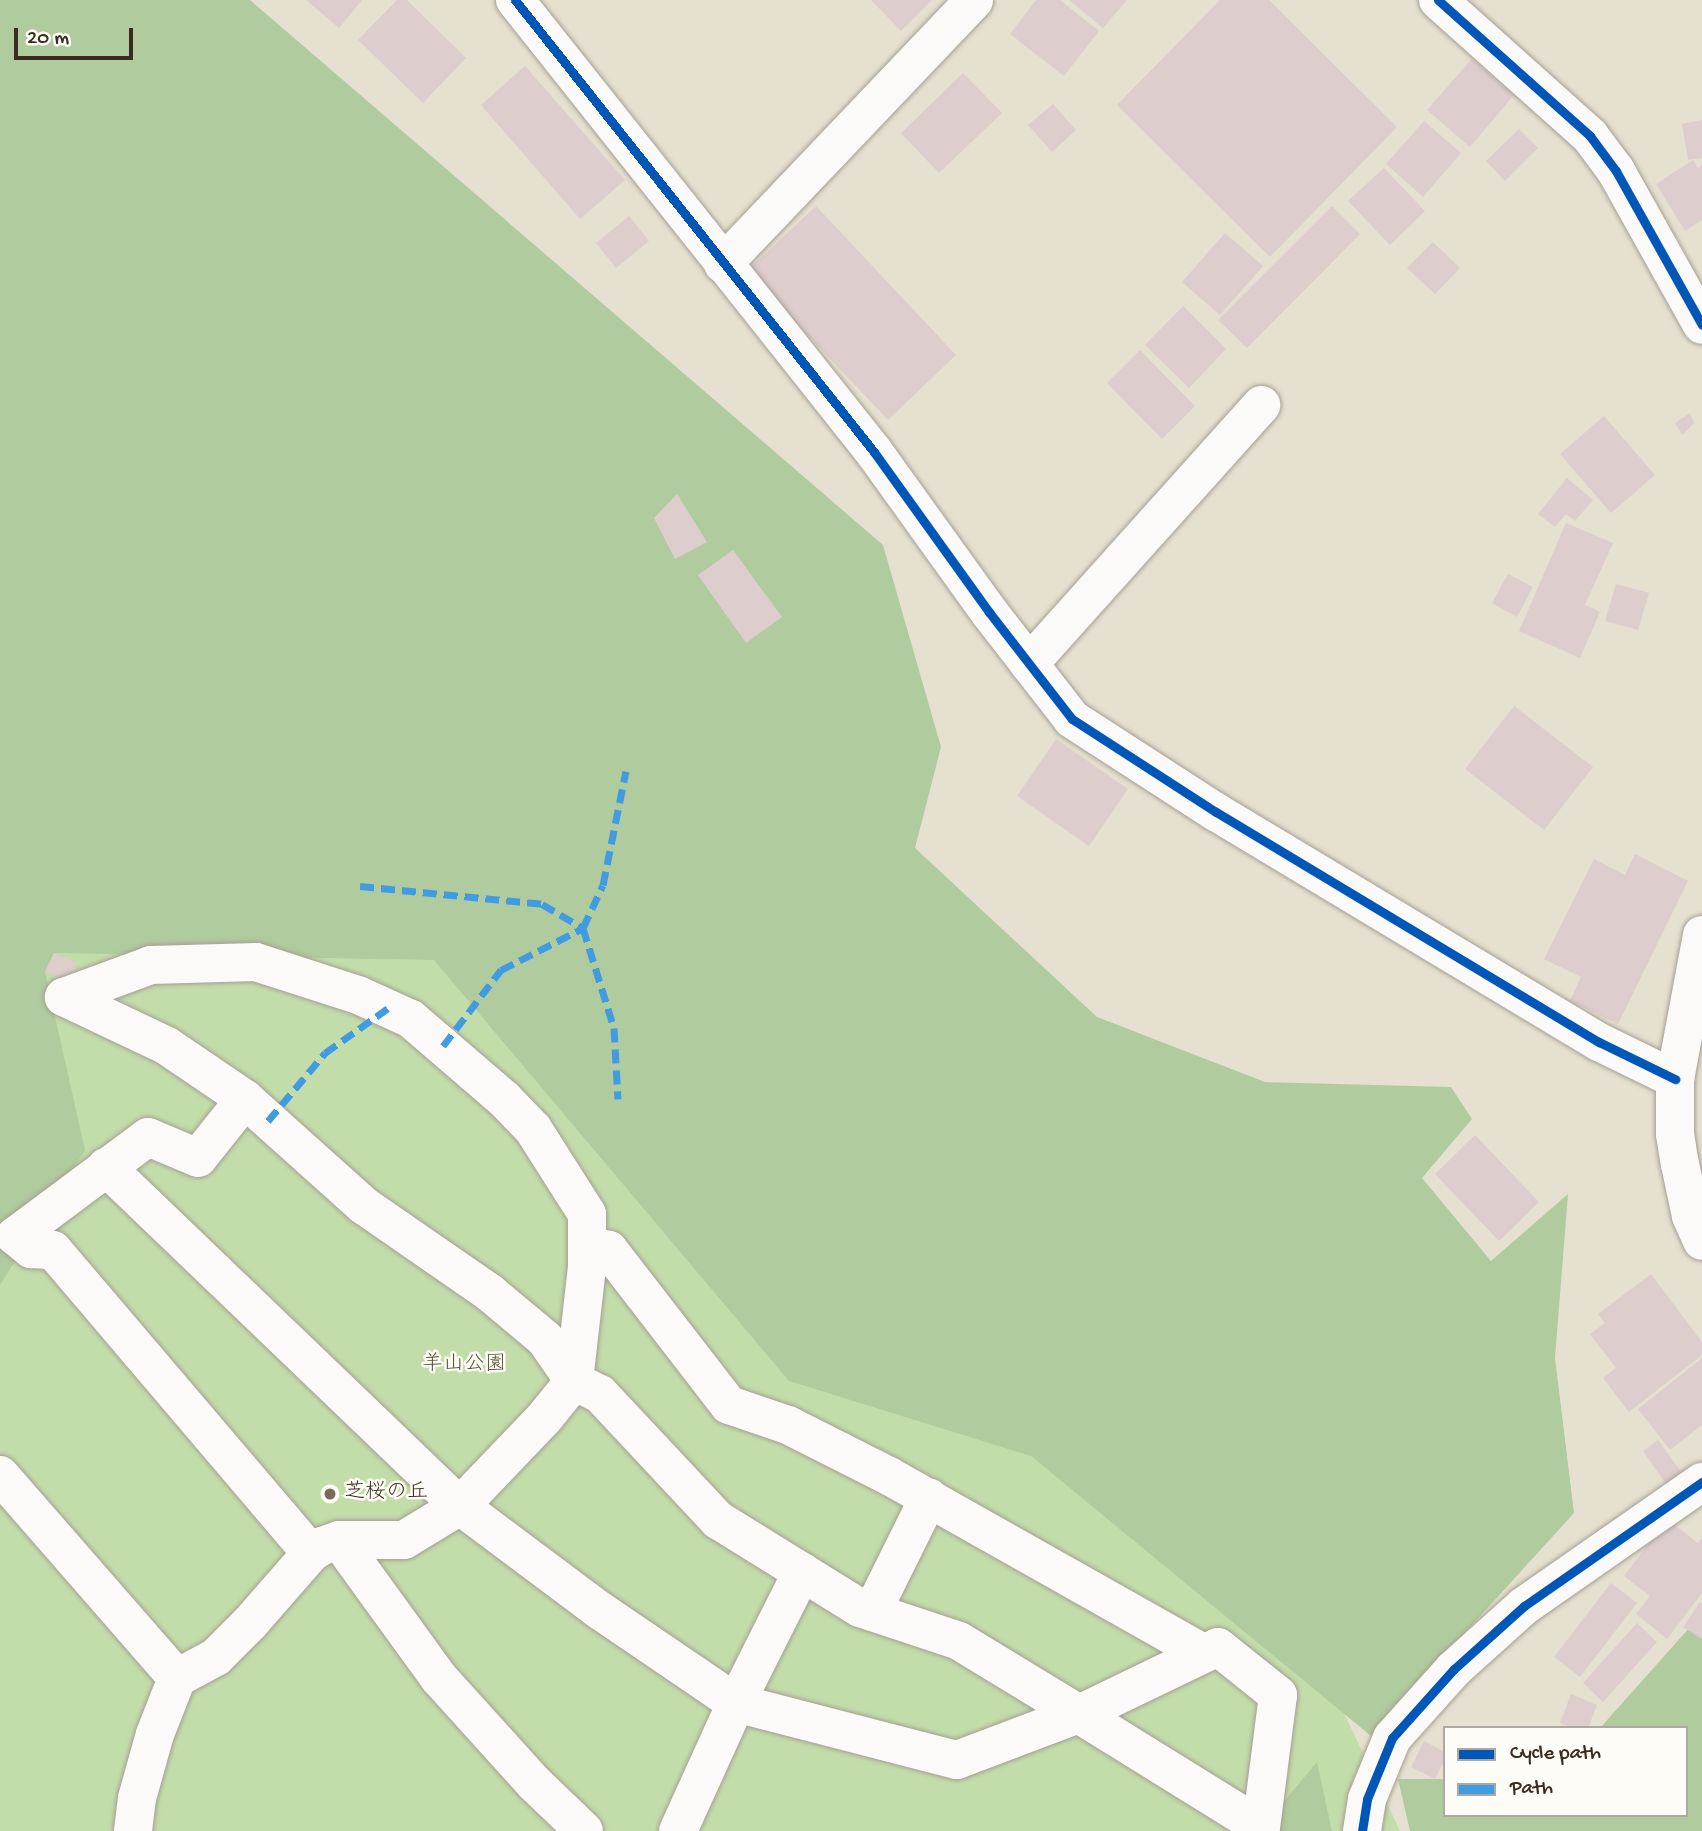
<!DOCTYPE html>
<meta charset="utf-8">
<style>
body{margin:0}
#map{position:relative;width:1702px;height:1831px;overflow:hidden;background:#e6e0d0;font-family:"Gochi Hand","Klee One",sans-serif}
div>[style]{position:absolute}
.green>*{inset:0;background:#c3ddaa}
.forest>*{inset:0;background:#b0cb9e}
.building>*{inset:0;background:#ddcdcd}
.roads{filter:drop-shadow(0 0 2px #a59f95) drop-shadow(0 0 2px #a59f95)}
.minor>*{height:38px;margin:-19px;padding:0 19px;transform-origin:19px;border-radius:19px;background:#fbfaf8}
.quiet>*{height:7px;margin-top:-3.5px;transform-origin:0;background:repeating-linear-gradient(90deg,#3f9ce0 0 14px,transparent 0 21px)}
.cycleway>*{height:9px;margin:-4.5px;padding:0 4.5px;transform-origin:4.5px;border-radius:4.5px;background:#0057b8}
.dots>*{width:19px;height:19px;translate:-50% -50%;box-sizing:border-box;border:4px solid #fdfcf7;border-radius:50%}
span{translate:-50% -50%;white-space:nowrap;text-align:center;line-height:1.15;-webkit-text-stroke:5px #fdfcf7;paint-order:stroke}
.park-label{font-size:21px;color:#565639}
.poi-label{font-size:21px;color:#3b2a1e}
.left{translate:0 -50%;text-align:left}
.legend{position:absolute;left:1443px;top:1726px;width:245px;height:91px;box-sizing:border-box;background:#fdfcf7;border:2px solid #afa8a0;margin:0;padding:9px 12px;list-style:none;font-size:21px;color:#3b2a1e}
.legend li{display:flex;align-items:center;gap:14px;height:35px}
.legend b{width:35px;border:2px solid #afa8a0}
.scale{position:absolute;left:14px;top:28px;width:119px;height:32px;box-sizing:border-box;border:4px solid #3b2a1e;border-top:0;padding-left:9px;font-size:21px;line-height:24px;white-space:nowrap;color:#3b2a1e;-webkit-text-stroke:5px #fdfcf7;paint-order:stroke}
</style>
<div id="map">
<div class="green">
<i style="clip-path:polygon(0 694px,551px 775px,1342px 1709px,1400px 1831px,0 1831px)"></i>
</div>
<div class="forest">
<i style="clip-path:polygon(0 0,250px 0,883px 545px,941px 747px,915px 848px,1097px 1017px,1265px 1082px,1451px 1087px,1472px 1119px,1422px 1178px,1491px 1261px,1568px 1194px,1555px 1358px,1574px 1513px,1371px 1736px,1031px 1456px,789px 1381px,434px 960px,54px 953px,45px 972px,85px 1150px,0 1285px)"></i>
<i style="clip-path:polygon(1702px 1624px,1702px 1831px,1410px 1831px,1398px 1779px,1445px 1779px,1445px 1815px,1686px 1815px,1686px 1728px,1600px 1728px,1691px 1626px)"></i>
<i style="clip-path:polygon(1317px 1762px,1332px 1831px,1259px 1831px)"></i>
</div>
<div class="building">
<i style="clip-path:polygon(306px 0,362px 0,339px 28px)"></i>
<i style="clip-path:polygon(397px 0,407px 0,466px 58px,423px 103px,358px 40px)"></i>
<i style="clip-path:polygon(871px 0,932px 0,901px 31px)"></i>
<i style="clip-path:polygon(1036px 0,1060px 0,1099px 31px,1064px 76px,1010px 34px)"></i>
<i style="clip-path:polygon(1069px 0,1127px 0,1103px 28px)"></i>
<i style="clip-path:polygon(1220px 0,1269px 0,1397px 127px,1270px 257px,1117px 105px)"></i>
<i style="clip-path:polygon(1472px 59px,1514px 95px,1470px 147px,1427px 110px)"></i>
<i style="clip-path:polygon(525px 66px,625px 180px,580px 219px,481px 105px)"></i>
<i style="clip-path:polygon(963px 73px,1002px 113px,939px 173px,901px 133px)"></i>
<i style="clip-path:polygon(1053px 104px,1076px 130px,1052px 152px,1028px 125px)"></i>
<i style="clip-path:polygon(1702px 120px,1702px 158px,1688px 160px,1682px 124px)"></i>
<i style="clip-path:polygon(1424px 121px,1461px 153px,1423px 197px,1386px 164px)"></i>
<i style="clip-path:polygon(1519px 129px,1538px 148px,1505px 181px,1486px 161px)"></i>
<i style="clip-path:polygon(1693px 160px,1698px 168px,1702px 165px,1702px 220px,1685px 231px,1656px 184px)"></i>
<i style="clip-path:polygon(1384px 168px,1425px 211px,1390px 245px,1348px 201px)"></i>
<i style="clip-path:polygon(816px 206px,956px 355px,888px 420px,747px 271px)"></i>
<i style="clip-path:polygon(1332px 206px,1360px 234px,1247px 348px,1218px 320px)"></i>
<i style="clip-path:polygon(629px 216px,649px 241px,616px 268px,596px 243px)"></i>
<i style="clip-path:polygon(1225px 233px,1263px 266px,1220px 315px,1182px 282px)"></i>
<i style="clip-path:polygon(1433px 242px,1460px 268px,1435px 294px,1407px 268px)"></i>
<i style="clip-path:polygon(1183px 306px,1226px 349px,1189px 388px,1145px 345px)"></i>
<i style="clip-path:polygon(1140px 350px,1195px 406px,1162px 439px,1107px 383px)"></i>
<i style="clip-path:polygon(1690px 413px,1694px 423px,1682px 435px,1675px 423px)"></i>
<i style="clip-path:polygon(1604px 416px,1655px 475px,1611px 513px,1560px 454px)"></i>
<i style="clip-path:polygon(1567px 478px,1593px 500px,1575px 521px,1566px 514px,1555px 527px,1538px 514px)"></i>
<i style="clip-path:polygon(677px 494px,707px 542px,675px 559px,654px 518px)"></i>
<i style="clip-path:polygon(1566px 523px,1613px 543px,1585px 605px,1600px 612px,1580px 658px,1519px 631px)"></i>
<i style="clip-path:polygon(733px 550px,782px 617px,746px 643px,698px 575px)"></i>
<i style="clip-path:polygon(1508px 574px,1533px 587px,1517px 617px,1492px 603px)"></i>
<i style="clip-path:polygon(1616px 584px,1649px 593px,1638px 630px,1605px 621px)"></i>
<i style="clip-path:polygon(1514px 706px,1593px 767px,1544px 830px,1465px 769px)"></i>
<i style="clip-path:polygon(1056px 739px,1128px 789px,1089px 846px,1017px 796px)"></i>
<i style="clip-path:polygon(1635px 854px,1688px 881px,1618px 1024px,1570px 1001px,1581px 977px,1544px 959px,1594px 859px,1625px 875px)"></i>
<i style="clip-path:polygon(54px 953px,77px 963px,69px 983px,45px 972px)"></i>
<i style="clip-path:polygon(1475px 1135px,1539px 1202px,1499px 1241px,1435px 1174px)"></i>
<i style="clip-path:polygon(1651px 1274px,1702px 1342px,1702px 1355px,1629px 1412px,1603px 1378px,1616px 1368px,1590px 1334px,1605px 1323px,1598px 1314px)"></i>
<i style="clip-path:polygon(1702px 1358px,1702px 1425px,1670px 1450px,1638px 1409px)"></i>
<i style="clip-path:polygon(1658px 1440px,1687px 1480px,1671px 1491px,1643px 1451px)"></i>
<i style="clip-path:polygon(1667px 1519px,1698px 1543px,1702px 1538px,1702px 1593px,1667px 1639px,1636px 1614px,1650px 1596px,1624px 1576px)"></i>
<i style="clip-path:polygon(1611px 1583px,1637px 1603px,1580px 1677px,1554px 1657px)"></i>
<i style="clip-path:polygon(1700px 1602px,1702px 1603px,1702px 1639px,1683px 1627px)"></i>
<i style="clip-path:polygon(1637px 1623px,1657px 1642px,1603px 1702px,1583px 1683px)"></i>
<i style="clip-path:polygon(1571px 1694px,1597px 1705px,1588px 1728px,1573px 1728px,1560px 1723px)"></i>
<i style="clip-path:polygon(1424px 1741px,1445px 1752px,1445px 1760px,1435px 1779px,1411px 1767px)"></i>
</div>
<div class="roads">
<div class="minor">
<i style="left:515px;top:0;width:577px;rotate:51.54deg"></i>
<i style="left:874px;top:452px;width:197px;rotate:54.3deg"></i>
<i style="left:989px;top:612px;width:135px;rotate:52.2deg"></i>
<i style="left:1072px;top:719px;width:171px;rotate:32.9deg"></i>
<i style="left:1216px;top:812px;width:447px;rotate:31deg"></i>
<i style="left:1599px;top:1042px;width:85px;rotate:26deg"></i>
<i style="left:1438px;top:0;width:204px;rotate:41.8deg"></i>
<i style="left:1590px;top:136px;width:44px;rotate:53.4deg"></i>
<i style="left:1616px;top:171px;width:176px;rotate:60.8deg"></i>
<i style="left:723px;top:264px;width:364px;rotate:-46.4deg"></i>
<i style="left:1029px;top:664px;width:348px;rotate:-48.1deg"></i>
<i style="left:1702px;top:935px;width:147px;rotate:100.6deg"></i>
<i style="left:1675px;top:1079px;width:55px;rotate:90deg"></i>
<i style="left:1675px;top:1134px;width:30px;rotate:81deg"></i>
<i style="left:1680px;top:1164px;width:53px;rotate:78.1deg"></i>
<i style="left:1691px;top:1216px;width:27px;rotate:66deg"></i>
<i style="left:245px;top:1099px;width:75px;rotate:128.5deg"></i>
<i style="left:198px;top:1158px;width:54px;rotate:-157.2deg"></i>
<i style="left:148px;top:1137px;width:166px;rotate:143.3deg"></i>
<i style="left:15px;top:1236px;width:21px;rotate:39deg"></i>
<i style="left:31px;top:1249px;width:22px;rotate:3deg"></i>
<i style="left:53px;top:1250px;width:398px;rotate:49.6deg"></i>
<i style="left:106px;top:1167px;width:490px;rotate:43.8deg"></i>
<i style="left:460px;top:1506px;width:174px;rotate:36.8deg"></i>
<i style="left:599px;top:1610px;width:166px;rotate:34.2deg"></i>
<i style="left:736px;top:1703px;width:228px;rotate:14.5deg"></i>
<i style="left:957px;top:1760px;width:130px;rotate:-20.7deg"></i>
<i style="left:587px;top:1246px;width:22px;rotate:10deg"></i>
<i style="left:609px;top:1250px;width:196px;rotate:52.3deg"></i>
<i style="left:729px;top:1405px;width:62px;rotate:18.7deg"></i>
<i style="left:788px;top:1425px;width:113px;rotate:26.8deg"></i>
<i style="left:889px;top:1476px;width:360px;rotate:29.4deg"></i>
<i style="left:0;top:1475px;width:269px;rotate:48.9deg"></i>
<i style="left:177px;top:1678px;width:60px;rotate:111.4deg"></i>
<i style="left:155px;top:1734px;width:66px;rotate:105.7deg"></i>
<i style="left:137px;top:1798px;width:33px;rotate:97deg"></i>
<i style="left:339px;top:1540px;width:170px;rotate:54.1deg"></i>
<i style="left:439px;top:1678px;width:142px;rotate:47.9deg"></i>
<i style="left:534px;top:1783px;width:69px;rotate:43.8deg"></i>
<i style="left:872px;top:1612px;width:128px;rotate:-63.6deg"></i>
<i style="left:1218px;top:1647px;width:77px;rotate:38.7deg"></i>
<i style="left:1278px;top:1695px;width:133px;rotate:97.3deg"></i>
<i style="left:1261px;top:1827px;width:214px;rotate:-148.2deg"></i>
<i style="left:1079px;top:1714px;width:154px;rotate:-25.7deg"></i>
<i style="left:177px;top:1678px;width:44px;rotate:-28.3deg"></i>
<i style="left:216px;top:1657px;width:48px;rotate:-45deg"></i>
<i style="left:250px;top:1623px;width:93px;rotate:-48.9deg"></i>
<i style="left:311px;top:1553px;width:13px;rotate:-32deg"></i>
<i style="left:322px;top:1546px;width:18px;rotate:-19deg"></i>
<i style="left:339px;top:1540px;width:65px"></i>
<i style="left:404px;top:1540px;width:66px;rotate:-31.3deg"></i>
<i style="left:460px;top:1506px;width:123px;rotate:-46.3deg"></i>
<i style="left:545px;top:1417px;width:46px;rotate:-51.1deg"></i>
<i style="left:574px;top:1381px;width:115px;rotate:-83.5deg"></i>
<i style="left:587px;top:1267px;width:53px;rotate:-90deg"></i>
<i style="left:587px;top:1214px;width:101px;rotate:-122.4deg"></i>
<i style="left:533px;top:1129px;width:42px;rotate:-134deg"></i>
<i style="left:504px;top:1099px;width:123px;rotate:-139.3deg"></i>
<i style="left:411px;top:1019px;width:58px;rotate:-155.6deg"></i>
<i style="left:358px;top:995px;width:107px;rotate:-162.1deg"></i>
<i style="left:256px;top:962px;width:105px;rotate:178.4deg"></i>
<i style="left:151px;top:965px;width:93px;rotate:159.8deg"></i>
<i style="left:64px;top:997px;width:114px;rotate:25.4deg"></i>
<i style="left:167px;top:1046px;width:94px;rotate:34.2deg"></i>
<i style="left:245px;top:1099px;width:159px;rotate:41.9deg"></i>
<i style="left:363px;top:1205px;width:155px;rotate:34.7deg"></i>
<i style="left:490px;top:1293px;width:72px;rotate:39.9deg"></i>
<i style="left:545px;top:1339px;width:51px;rotate:55.4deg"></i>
<i style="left:574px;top:1381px;width:29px;rotate:27deg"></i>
<i style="left:600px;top:1394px;width:173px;rotate:46.9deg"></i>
<i style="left:718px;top:1520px;width:167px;rotate:31.8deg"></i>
<i style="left:860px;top:1608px;width:104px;rotate:18.4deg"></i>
<i style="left:959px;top:1641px;width:140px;rotate:31.3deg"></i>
<i style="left:678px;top:1831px;width:141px;rotate:-65.6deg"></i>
<i style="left:736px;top:1703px;width:147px;rotate:-63.3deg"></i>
<i style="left:1362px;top:1831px;width:32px;rotate:-81deg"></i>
<i style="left:1367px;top:1799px;width:66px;rotate:-67.7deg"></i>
<i style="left:1392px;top:1738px;width:93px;rotate:-48.1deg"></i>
<i style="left:1454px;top:1669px;width:94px;rotate:-42deg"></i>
<i style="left:1524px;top:1606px;width:217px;rotate:-34.9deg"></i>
</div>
</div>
<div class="quiet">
<i style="left:360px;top:886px;width:183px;rotate:5.6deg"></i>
<i style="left:542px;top:904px;width:48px;rotate:30.3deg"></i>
<i style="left:583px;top:928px;width:105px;rotate:72.8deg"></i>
<i style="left:614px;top:1028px;width:71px;rotate:86.8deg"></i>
<i style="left:443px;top:1046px;width:96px;rotate:-52.7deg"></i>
<i style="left:501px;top:970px;width:92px;rotate:-27.1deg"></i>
<i style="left:583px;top:928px;width:47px;rotate:-65.1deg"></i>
<i style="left:603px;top:885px;width:116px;rotate:-78.6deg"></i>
<i style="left:268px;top:1121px;width:89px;rotate:-50deg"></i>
<i style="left:325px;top:1053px;width:77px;rotate:-35.5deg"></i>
</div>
<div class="cycleway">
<i style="left:515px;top:0;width:577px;rotate:51.54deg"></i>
<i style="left:874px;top:452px;width:197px;rotate:54.3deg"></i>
<i style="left:989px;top:612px;width:135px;rotate:52.2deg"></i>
<i style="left:1072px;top:719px;width:171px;rotate:32.9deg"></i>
<i style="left:1216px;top:812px;width:447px;rotate:31deg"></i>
<i style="left:1599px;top:1042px;width:85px;rotate:26deg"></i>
<i style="left:1438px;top:0;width:204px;rotate:41.8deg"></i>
<i style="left:1590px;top:136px;width:44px;rotate:53.4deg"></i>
<i style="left:1616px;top:171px;width:176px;rotate:60.8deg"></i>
<i style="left:1362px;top:1831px;width:32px;rotate:-81deg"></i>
<i style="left:1367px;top:1799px;width:66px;rotate:-67.7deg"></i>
<i style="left:1392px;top:1738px;width:93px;rotate:-48.1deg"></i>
<i style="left:1454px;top:1669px;width:94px;rotate:-42deg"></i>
<i style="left:1524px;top:1606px;width:217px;rotate:-34.9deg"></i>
</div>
<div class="dots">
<i style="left:330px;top:1494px;background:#776a5c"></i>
</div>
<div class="park-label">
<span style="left:464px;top:1366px">羊山公園</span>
</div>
<div class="poi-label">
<span class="left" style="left:344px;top:1494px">芝桜の丘</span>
</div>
<ul class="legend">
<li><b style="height:9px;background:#0057b8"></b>Cycle path</li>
<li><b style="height:9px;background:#3f9ce0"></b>Path</li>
</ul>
<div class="scale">20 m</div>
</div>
